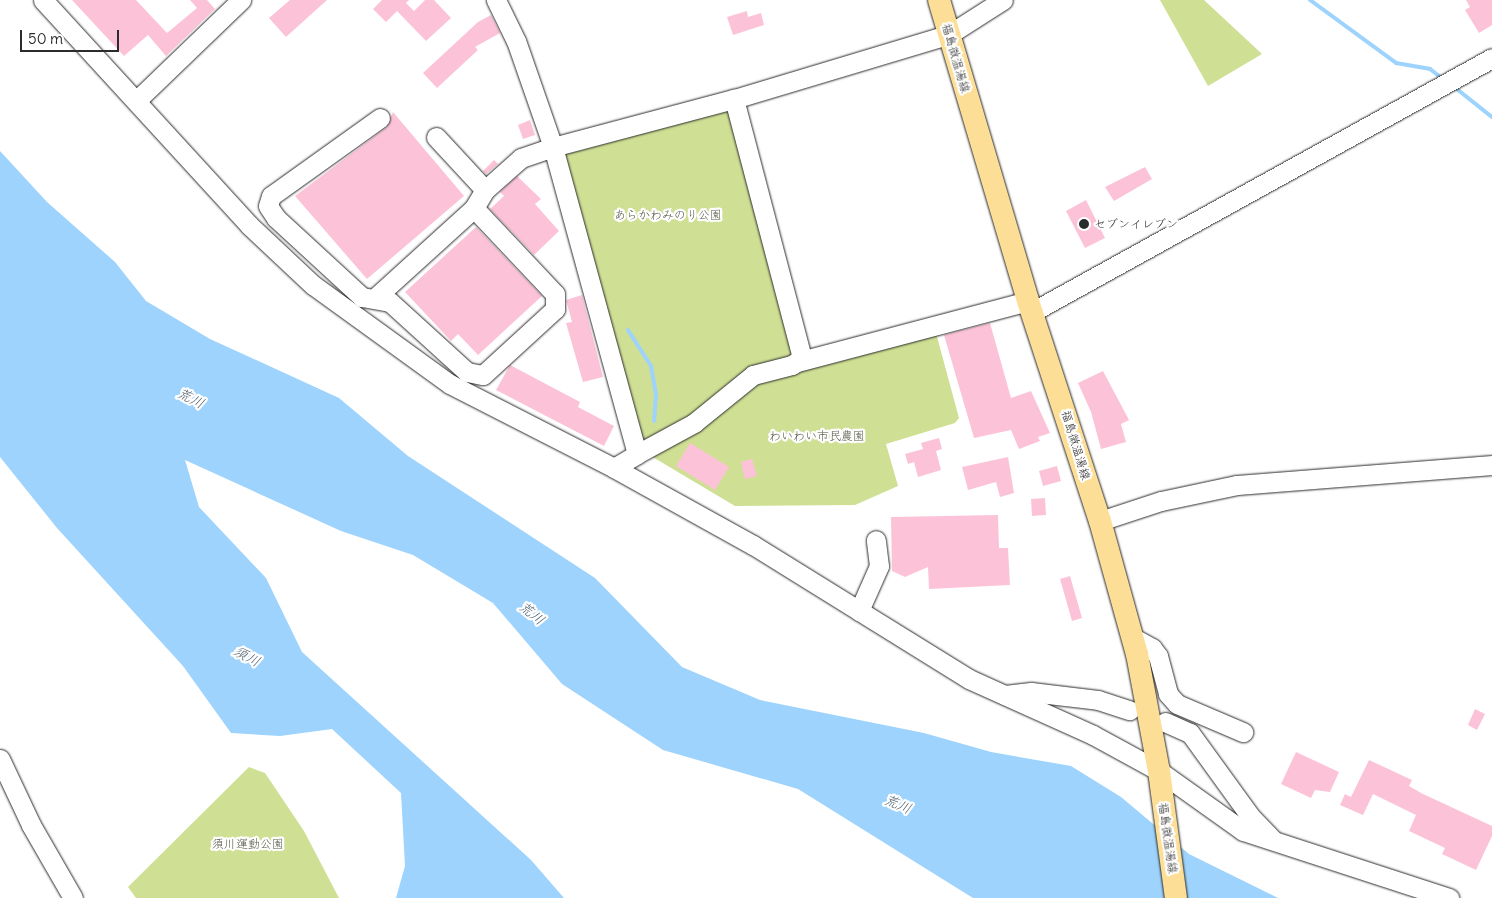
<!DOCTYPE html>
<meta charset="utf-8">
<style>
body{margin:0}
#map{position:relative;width:1492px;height:898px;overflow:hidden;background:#fff;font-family:Delius,"Klee One",sans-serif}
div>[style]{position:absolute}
.green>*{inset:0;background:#cfdf94}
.water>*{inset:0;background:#9dd3fc}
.stream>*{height:4px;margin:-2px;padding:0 2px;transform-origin:2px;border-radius:2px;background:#9dd3fc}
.building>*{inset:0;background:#fcc3d8}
.roads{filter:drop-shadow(0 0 1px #2b2b2b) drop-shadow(0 0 1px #2b2b2b)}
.minor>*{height:19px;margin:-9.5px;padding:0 9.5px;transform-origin:9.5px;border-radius:9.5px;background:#fff}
.major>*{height:22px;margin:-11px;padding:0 11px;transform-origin:11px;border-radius:11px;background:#fdde96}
.dots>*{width:14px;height:14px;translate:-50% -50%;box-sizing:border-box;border:2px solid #fff;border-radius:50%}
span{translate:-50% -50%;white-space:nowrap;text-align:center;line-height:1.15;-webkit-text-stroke:4.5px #fff;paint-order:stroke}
.street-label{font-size:12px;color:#2b2b2b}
.park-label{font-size:12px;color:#545845}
.poi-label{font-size:12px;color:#2b2b2b}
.left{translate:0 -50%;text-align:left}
.water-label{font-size:14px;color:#4d5d6a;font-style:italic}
.scale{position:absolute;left:20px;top:30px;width:99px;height:22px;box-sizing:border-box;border:2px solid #2b2b2b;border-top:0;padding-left:6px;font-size:15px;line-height:18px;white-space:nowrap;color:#2b2b2b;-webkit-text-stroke:4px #fff;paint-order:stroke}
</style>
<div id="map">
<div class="green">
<i style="clip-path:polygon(1160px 0,1204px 0,1262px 54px,1208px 86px)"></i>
<i style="clip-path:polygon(732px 103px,798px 356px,640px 449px,557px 149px)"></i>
<i style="clip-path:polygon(936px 333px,959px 418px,955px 423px,886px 444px,898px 486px,855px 505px,735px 506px,651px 456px,755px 380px)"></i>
<i style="clip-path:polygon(249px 767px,265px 773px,304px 831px,339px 898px,136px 898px,128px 887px)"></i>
</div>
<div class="water">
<i style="clip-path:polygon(0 151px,47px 202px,115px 262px,146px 301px,210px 339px,339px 398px,408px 456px,595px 578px,682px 667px,760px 700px,924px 733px,991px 752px,1071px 766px,1121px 797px,1189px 854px,1278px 898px,973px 898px,798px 789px,663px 750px,562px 684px,493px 603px,413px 555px,341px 531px,185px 460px,199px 507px,266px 578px,302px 652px,531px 860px,564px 898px,396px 898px,405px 866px,401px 793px,332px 729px,280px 736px,231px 733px,183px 666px,57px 528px,0 457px)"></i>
</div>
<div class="stream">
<i style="left:1310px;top:0;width:107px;rotate:36.2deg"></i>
<i style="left:1396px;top:63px;width:35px;rotate:10deg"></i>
<i style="left:1430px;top:69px;width:16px;rotate:38deg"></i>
<i style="left:1453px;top:86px;width:50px;rotate:38.5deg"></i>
<i style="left:628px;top:330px;width:43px;rotate:57.4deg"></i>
<i style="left:651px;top:366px;width:28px;rotate:80deg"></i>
<i style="left:656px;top:394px;width:27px;rotate:94deg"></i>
</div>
<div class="building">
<i style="clip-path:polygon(72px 0,136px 0,167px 33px,197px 8px,190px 0,207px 0,215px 9px,166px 56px,148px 35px,124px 56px)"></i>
<i style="clip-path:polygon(290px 0,327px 0,286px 37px,269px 18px)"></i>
<i style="clip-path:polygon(382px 0,409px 0,406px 3px,414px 11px,425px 0,434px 0,451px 18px,426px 41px,397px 11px,386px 22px,373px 9px)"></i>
<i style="clip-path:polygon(1466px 0,1492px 0,1492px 25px,1479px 33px,1465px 10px,1470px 7px)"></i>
<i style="clip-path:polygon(747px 11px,748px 17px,761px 13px,764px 25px,733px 35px,727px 17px)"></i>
<i style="clip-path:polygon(491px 15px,500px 33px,475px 47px,478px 50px,437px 88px,423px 73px,478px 22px)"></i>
<i style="clip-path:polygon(393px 112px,464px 196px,367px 279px,295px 196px,387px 127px)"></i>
<i style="clip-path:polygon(530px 120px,535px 135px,523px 139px,518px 125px)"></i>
<i style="clip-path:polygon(494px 160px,498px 164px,486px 174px,483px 171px)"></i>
<i style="clip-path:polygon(1145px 167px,1152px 179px,1114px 201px,1105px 187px)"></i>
<i style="clip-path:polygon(517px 176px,541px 199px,535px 204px,559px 231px,534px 255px,490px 209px,504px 196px,500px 192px)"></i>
<i style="clip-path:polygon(1086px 200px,1105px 238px,1085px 248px,1066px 211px)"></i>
<i style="clip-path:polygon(476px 227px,542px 296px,478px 355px,458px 334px,451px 341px,405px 292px)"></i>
<i style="clip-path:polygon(582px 295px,603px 377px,583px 382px,566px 323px,572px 322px,566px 300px)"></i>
<i style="clip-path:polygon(990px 323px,1011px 398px,1031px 391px,1050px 433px,1038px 437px,1040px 441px,1019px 449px,1011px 430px,974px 438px,944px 335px)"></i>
<i style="clip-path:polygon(510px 365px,580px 402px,578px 407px,614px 426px,604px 446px,496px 390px)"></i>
<i style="clip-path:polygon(1103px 371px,1129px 420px,1121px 424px,1126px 442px,1101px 449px,1091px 412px,1078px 383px)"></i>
<i style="clip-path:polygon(939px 438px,942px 449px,936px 451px,941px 470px,918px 477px,914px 462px,908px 464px,905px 454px,923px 449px,921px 443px)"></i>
<i style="clip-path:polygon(690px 443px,729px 467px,715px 490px,676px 466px)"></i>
<i style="clip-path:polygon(1008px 457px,1014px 493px,1000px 497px,996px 482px,968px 490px,962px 467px)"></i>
<i style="clip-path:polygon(752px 459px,757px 476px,745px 479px,741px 462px)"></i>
<i style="clip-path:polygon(1057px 466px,1061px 481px,1043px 486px,1039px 471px)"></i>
<i style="clip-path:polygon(1045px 498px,1046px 515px,1032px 516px,1031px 499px)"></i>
<i style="clip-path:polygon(998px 515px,999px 548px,1008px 548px,1010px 585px,929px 589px,928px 567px,905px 577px,892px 571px,891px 517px)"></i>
<i style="clip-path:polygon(1070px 576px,1082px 618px,1072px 621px,1060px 579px)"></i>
<i style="clip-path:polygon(1475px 709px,1485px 714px,1477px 730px,1468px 725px)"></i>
<i style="clip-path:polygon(1296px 752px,1339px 772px,1330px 792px,1315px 790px,1311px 798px,1281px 784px)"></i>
<i style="clip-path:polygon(1369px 760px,1412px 780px,1409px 786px,1423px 794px,1492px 826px,1492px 836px,1476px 870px,1442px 854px,1445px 848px,1409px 831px,1416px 815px,1373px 794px,1363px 815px,1340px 805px,1345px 794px,1351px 797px)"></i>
</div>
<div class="roads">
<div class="minor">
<i style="left:43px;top:0;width:305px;rotate:47.5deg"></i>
<i style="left:249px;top:225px;width:88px;rotate:43.2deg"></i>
<i style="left:313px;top:285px;width:169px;rotate:35.9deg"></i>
<i style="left:450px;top:384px;width:184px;rotate:27.1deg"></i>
<i style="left:614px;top:468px;width:159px;rotate:29deg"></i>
<i style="left:753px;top:545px;width:254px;rotate:31.8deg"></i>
<i style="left:969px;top:679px;width:136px;rotate:24.3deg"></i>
<i style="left:1093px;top:735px;width:75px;rotate:28.6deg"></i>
<i style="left:1159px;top:771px;width:103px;rotate:35.5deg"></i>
<i style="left:1243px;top:831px;width:217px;rotate:18deg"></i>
<i style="left:136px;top:101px;width:146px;rotate:-43.9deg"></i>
<i style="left:380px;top:118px;width:134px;rotate:144.4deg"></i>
<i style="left:271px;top:196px;width:10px;rotate:107deg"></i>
<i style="left:268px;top:206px;width:14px;rotate:56deg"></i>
<i style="left:276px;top:218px;width:117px;rotate:42.6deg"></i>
<i style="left:362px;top:297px;width:28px;rotate:10deg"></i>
<i style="left:390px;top:302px;width:104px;rotate:42.3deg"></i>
<i style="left:467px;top:372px;width:16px;rotate:11deg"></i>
<i style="left:483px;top:375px;width:98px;rotate:-42.5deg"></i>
<i style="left:555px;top:309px;width:15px;rotate:-90deg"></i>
<i style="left:555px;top:294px;width:118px;rotate:-133.3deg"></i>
<i style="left:436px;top:137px;width:72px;rotate:47.2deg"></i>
<i style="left:376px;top:297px;width:132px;rotate:-42.2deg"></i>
<i style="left:474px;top:208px;width:21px;rotate:-59deg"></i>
<i style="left:485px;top:190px;width:48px;rotate:-41.6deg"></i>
<i style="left:521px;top:158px;width:34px;rotate:-19deg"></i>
<i style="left:553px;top:147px;width:112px;rotate:-109.2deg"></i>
<i style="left:516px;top:41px;width:46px;rotate:-116deg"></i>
<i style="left:1032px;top:312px;width:525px;rotate:-28.91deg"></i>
<i style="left:797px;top:362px;width:239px;rotate:-14.8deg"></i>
<i style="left:637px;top:454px;width:65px;rotate:-28.5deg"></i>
<i style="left:694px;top:423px;width:76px;rotate:-39.1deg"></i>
<i style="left:753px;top:375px;width:40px;rotate:-14.4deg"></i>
<i style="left:792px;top:365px;width:12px;rotate:-35deg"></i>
<i style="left:802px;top:358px;width:268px;rotate:-104.7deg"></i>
<i style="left:614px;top:468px;width:27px;rotate:-31deg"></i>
<i style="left:637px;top:454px;width:318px;rotate:-105.3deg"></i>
<i style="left:553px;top:147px;width:187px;rotate:-14.9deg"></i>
<i style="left:734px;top:99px;width:223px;rotate:-16.7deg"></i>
<i style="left:948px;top:35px;width:65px;rotate:-32.5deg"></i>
<i style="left:1100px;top:521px;width:64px;rotate:-18.2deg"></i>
<i style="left:1161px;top:501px;width:78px;rotate:-11.9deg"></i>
<i style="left:1237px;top:485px;width:256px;rotate:-4.5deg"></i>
<i style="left:859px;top:611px;width:49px;rotate:-66deg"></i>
<i style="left:879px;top:566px;width:26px;rotate:-97deg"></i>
<i style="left:1132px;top:637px;width:23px;rotate:29deg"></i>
<i style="left:1152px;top:648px;width:10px;rotate:53deg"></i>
<i style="left:1158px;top:656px;width:39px;rotate:75deg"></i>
<i style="left:1168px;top:694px;width:13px;rotate:48deg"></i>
<i style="left:1177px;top:704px;width:72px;rotate:23deg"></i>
<i style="left:1005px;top:695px;width:26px;rotate:-7deg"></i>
<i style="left:1031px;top:692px;width:67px;rotate:6.8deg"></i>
<i style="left:1098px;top:700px;width:33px;rotate:18deg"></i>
<i style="left:1165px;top:722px;width:27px;rotate:24deg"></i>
<i style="left:1190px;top:733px;width:102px;rotate:54.1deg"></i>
<i style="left:1250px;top:816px;width:32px;rotate:46deg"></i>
<i style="left:0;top:759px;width:73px;rotate:64.8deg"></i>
<i style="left:31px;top:825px;width:84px;rotate:60.1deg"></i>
</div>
<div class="major">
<i style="left:939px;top:0;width:314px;rotate:73.5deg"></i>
<i style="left:1028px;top:301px;width:231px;rotate:71.9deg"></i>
<i style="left:1100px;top:521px;width:138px;rotate:74.5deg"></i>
<i style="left:1137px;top:654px;width:119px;rotate:79.4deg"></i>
<i style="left:1159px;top:771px;width:128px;rotate:82.4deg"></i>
</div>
</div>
<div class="dots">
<i style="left:1084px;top:224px;background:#2b2b2b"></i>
</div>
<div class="street-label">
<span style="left:956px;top:58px;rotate:74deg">福島微温湯線</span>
<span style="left:1076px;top:445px;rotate:73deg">福島微温湯線</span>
<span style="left:1168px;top:838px;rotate:82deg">福島微温湯線</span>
</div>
<div class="park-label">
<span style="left:668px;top:215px">あらかわみのり公園</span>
<span style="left:817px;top:436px">わいわい市民農園</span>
<span style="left:248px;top:844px">須川運動公園</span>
</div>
<div class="poi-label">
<span class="left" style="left:1094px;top:224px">セブンイレブン</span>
</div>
<div class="water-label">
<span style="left:191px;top:398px;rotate:27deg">荒川</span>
<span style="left:532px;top:613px;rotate:38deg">荒川</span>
<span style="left:247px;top:656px;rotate:28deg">須川</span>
<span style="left:898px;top:804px;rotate:23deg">荒川</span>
</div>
<div class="scale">50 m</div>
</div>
